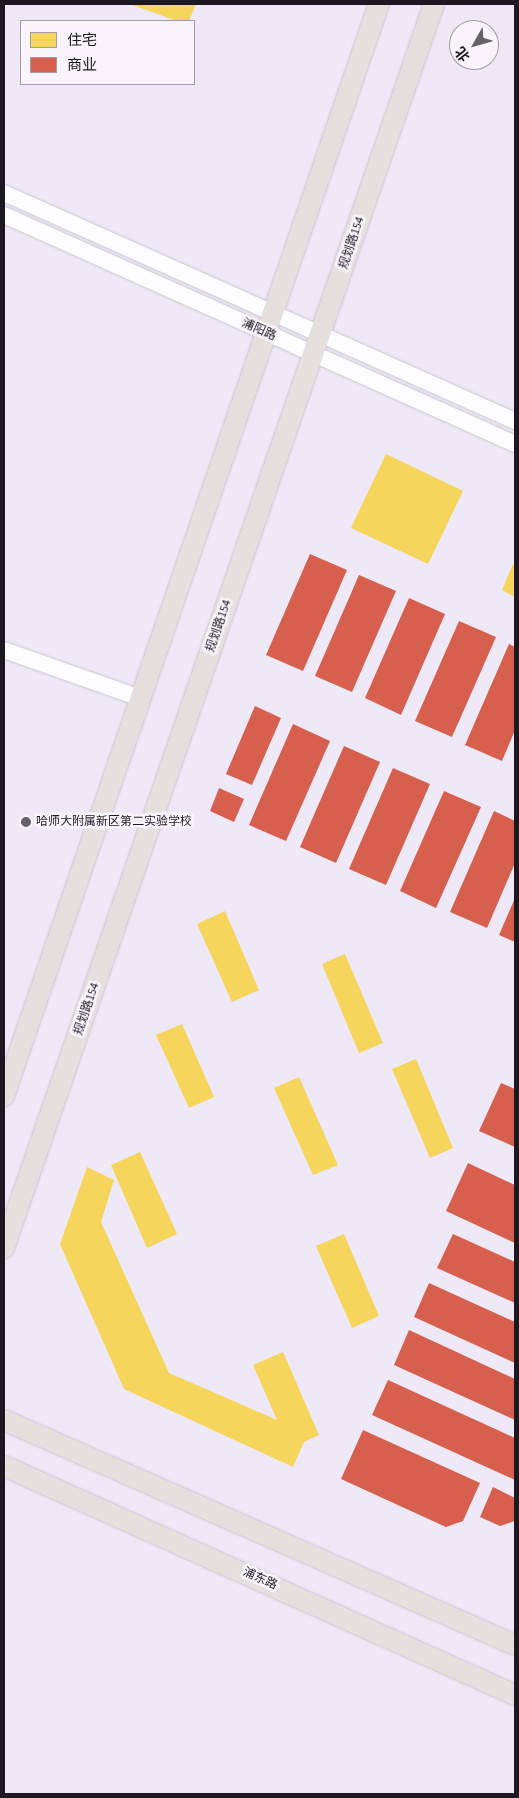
<!DOCTYPE html>
<meta charset="utf-8">
<style>
body{margin:0}
#map{position:relative;width:519px;height:1798px;overflow:hidden;background:#efe8f6;font-family:"Source Sans 3","Noto Sans SC",sans-serif}
div>[style]{position:absolute}
.homes>*{inset:0;background:#f6d55c}
.shops>*{inset:0;background:#d6604d}
.roads{filter:drop-shadow(0 0 1px #cbc4d1) drop-shadow(0 0 1px #cbc4d1)}
.minor>*{height:16px;margin:-8px;padding:0 8px;transform-origin:8px;border-radius:8px;background:#fdfcfe}
.major>*{height:20px;margin:-10px;padding:0 10px;transform-origin:10px;border-radius:10px;background:#e5e0dd}
.dots>*{width:14px;height:14px;translate:-50% -50%;box-sizing:border-box;border:2px solid #f7f4fb;border-radius:50%}
span{translate:-50% -50%;white-space:nowrap;text-align:center;line-height:1.15;-webkit-text-stroke:5px #f7f4fb;paint-order:stroke}
.street-label{font-size:12px;color:#1d1722}
.poi-label{font-size:12px;color:#1d1722}
.left{translate:0 -50%;text-align:left}
.frame{position:absolute;inset:0;border:5px solid #1d1722;pointer-events:none}
.legend{position:absolute;left:20px;top:20px;width:175px;height:65px;box-sizing:border-box;background:#f7f4fb;border:1px solid #a09ca4;margin:0;padding:6px 9px;list-style:none;font-size:15px;color:#1d1722}
.legend li{display:flex;align-items:center;gap:10px;height:25px}
.legend b{width:25px;border:1px solid #a09ca4}
.north{position:absolute;left:449px;top:20px;width:50px;height:50px;box-sizing:border-box;background:#f7f4fb;border:1px solid #a09ca4;border-radius:50%;rotate:232deg;font-size:14px;font-weight:700;line-height:20px;text-align:center;color:#1d1722}
.north::after{content:'';display:block;margin:auto;width:18px;height:22px;background:#66606c;clip-path:polygon(50% 0,100% 100%,50% 72%,0 100%)}
</style>
<div id="map">
<div class="homes">
<i style="clip-path:polygon(130px 4px,196px 4px,189px 21px,177px 21px)"></i>
<i style="clip-path:polygon(386px 454px,463px 491px,428px 564px,351px 528px)"></i>
<i style="clip-path:polygon(513px 564px,515px 565px,515px 597px,502px 590px)"></i>
<i style="clip-path:polygon(225px 911px,259px 990px,232px 1002px,197px 924px)"></i>
<i style="clip-path:polygon(345px 954px,383px 1043px,359px 1053px,322px 964px)"></i>
<i style="clip-path:polygon(182px 1024px,214px 1097px,189px 1108px,156px 1035px)"></i>
<i style="clip-path:polygon(416px 1059px,453px 1148px,430px 1158px,392px 1069px)"></i>
<i style="clip-path:polygon(299px 1077px,338px 1165px,313px 1175px,274px 1088px)"></i>
<i style="clip-path:polygon(140px 1152px,177px 1234px,147px 1248px,111px 1165px)"></i>
<i style="clip-path:polygon(87px 1167px,114px 1180px,101px 1222px,169px 1373px,277px 1420px,253px 1365px,283px 1352px,319px 1435px,304px 1442px,293px 1467px,124px 1389px,60px 1244px)"></i>
<i style="clip-path:polygon(344px 1234px,379px 1316px,352px 1328px,316px 1246px)"></i>
</div>
<div class="shops">
<i style="clip-path:polygon(310px 554px,347px 570px,303px 671px,266px 655px)"></i>
<i style="clip-path:polygon(359px 575px,396px 591px,352px 692px,315px 676px)"></i>
<i style="clip-path:polygon(409px 598px,445px 614px,401px 715px,365px 698px)"></i>
<i style="clip-path:polygon(459px 621px,496px 637px,452px 737px,415px 721px)"></i>
<i style="clip-path:polygon(509px 644px,515px 647px,515px 730px,502px 761px,465px 745px)"></i>
<i style="clip-path:polygon(255px 706px,281px 718px,252px 785px,226px 774px)"></i>
<i style="clip-path:polygon(293px 724px,330px 741px,286px 841px,249px 825px)"></i>
<i style="clip-path:polygon(344px 746px,380px 762px,336px 863px,300px 847px)"></i>
<i style="clip-path:polygon(393px 768px,430px 784px,386px 885px,349px 869px)"></i>
<i style="clip-path:polygon(219px 788px,244px 799px,234px 822px,210px 811px)"></i>
<i style="clip-path:polygon(444px 791px,481px 807px,436px 908px,400px 891px)"></i>
<i style="clip-path:polygon(494px 811px,515px 821px,515px 863px,487px 928px,450px 912px)"></i>
<i style="clip-path:polygon(515px 898px,515px 942px,499px 935px)"></i>
<i style="clip-path:polygon(501px 1083px,515px 1089px,515px 1147px,479px 1131px)"></i>
<i style="clip-path:polygon(468px 1163px,515px 1185px,515px 1243px,446px 1211px)"></i>
<i style="clip-path:polygon(453px 1234px,515px 1262px,515px 1303px,437px 1268px)"></i>
<i style="clip-path:polygon(429px 1283px,515px 1322px,515px 1363px,414px 1317px)"></i>
<i style="clip-path:polygon(409px 1330px,515px 1379px,515px 1420px,394px 1365px)"></i>
<i style="clip-path:polygon(388px 1380px,515px 1438px,515px 1480px,372px 1415px)"></i>
<i style="clip-path:polygon(363px 1430px,480px 1483px,463px 1521px,446px 1527px,341px 1479px)"></i>
<i style="clip-path:polygon(493px 1487px,515px 1498px,515px 1521px,500px 1526px,480px 1517px)"></i>
</div>
<div class="roads">
<div class="minor">
<i style="left:4px;top:193px;width:560px;rotate:24.05deg"></i>
<i style="left:4px;top:215px;width:560px;rotate:24.14deg"></i>
<i style="left:4px;top:650px;width:144px;rotate:19.4deg"></i>
</div>
<div class="major">
<i style="left:4px;top:1096px;width:1155px;rotate:-71.05deg"></i>
<i style="left:4px;top:1248px;width:1316px;rotate:-70.93deg"></i>
<i style="left:4px;top:1420px;width:558px;rotate:23.76deg"></i>
<i style="left:4px;top:1466px;width:560px;rotate:24.14deg"></i>
</div>
</div>
<div class="dots">
<i style="left:26px;top:822px;background:#66606c"></i>
</div>
<div class="street-label">
<span style="left:352px;top:243px;rotate:-71deg">规划路154</span>
<span style="left:259px;top:330px;rotate:24deg">浦阳路</span>
<span style="left:219px;top:626px;rotate:-71deg">规划路154</span>
<span style="left:87px;top:1009px;rotate:-71deg">规划路154</span>
<span style="left:260px;top:1579px;rotate:24deg">浦东路</span>
</div>
<div class="poi-label">
<span class="left" style="left:36px;top:822px">哈师大附属新区第二实验学校</span>
</div>
<div class="frame"></div>
<ul class="legend">
<li><b style="height:14px;background:#f6d55c"></b>住宅</li>
<li><b style="height:14px;background:#d6604d"></b>商业</li>
</ul>
<div class="north">北</div>
</div>
